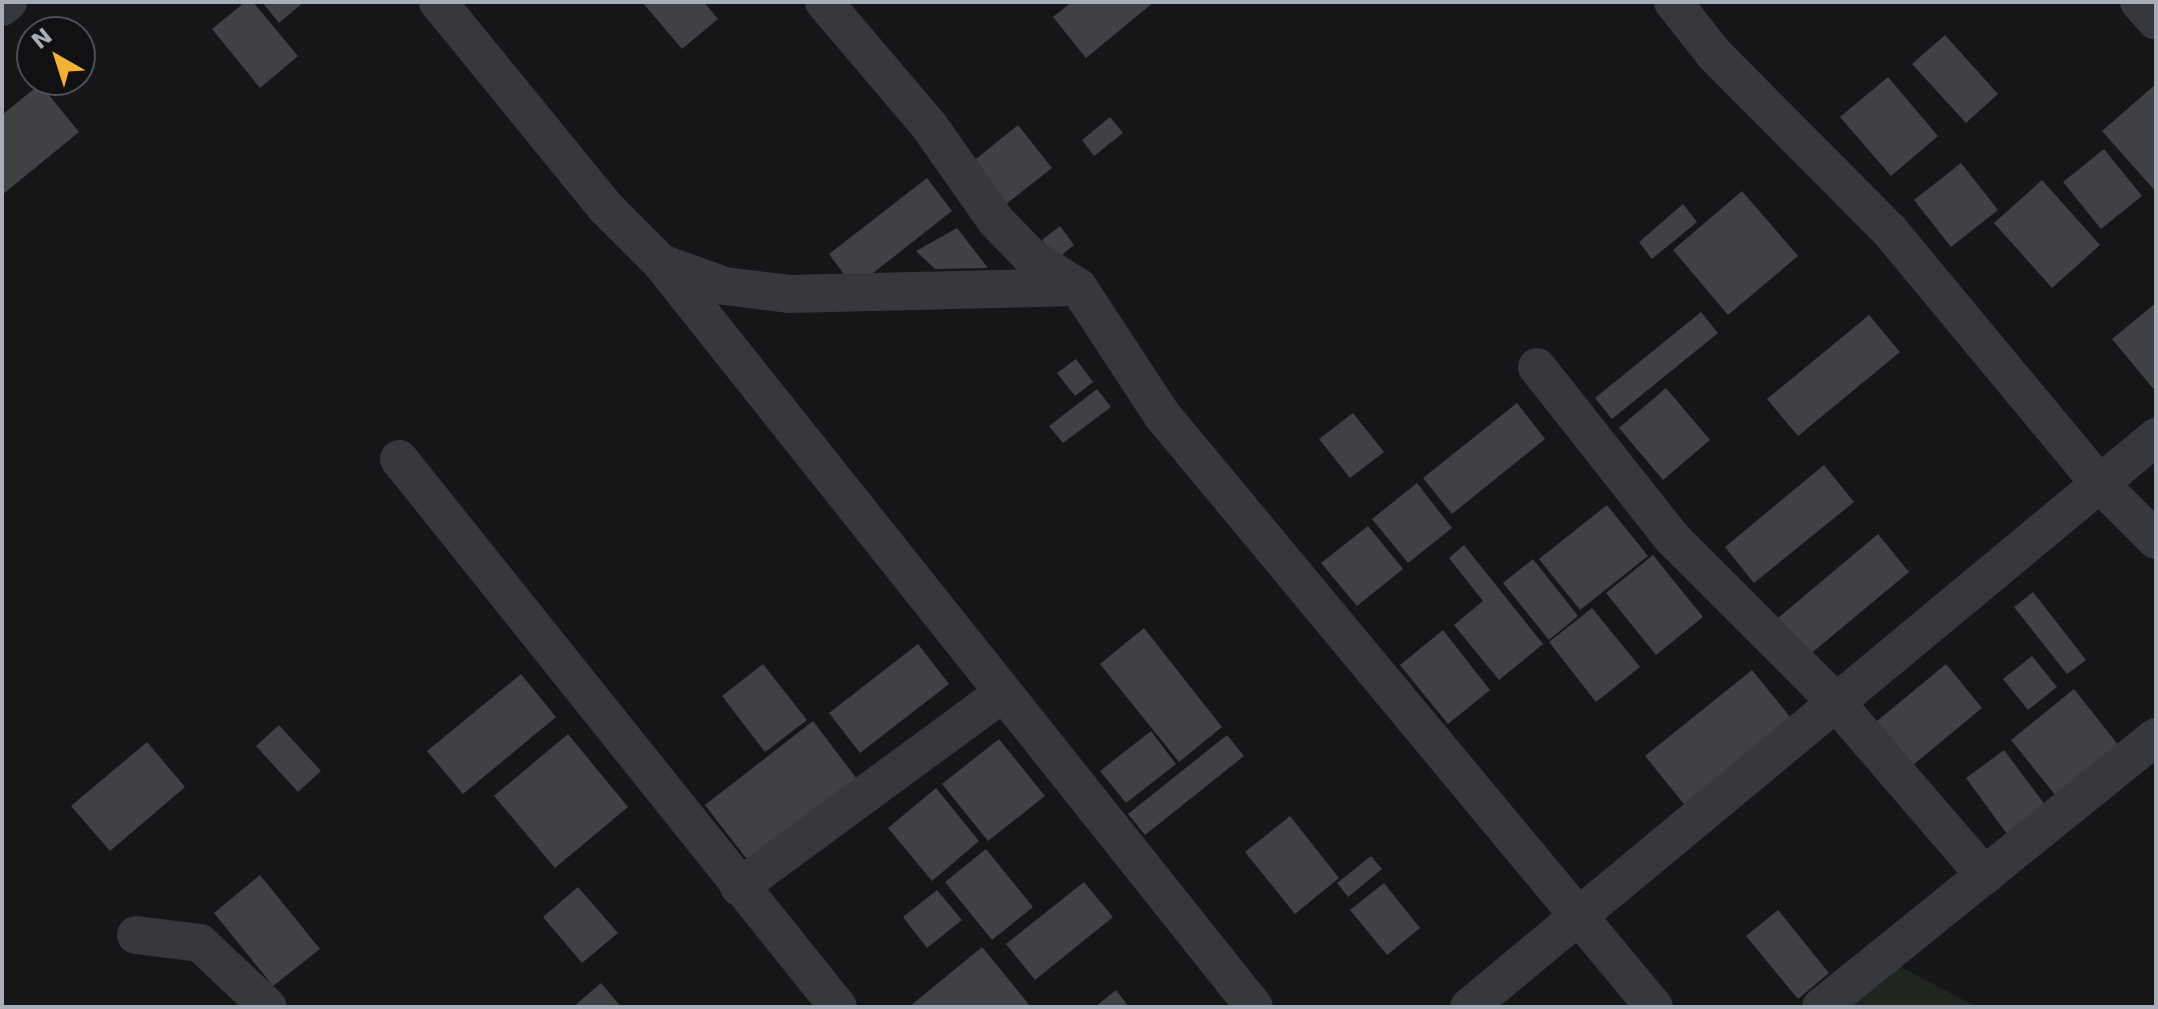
<!DOCTYPE html>
<style>
body{margin:0}
#map{position:relative;width:2158px;height:1009px;overflow:hidden;background:#161618;font-family:"DejaVu Sans",sans-serif}
div>[style]{position:absolute}
.green>*{inset:0;background:#1e261f}
.building>*{inset:0;background:#404145}
.minor>*{height:38px;margin:-19px;padding:0 19px;transform-origin:19px;border-radius:19px;background:#37383d}
span{translate:-50% -50%;white-space:nowrap;text-align:center;line-height:1.15;-webkit-text-stroke:6px #111113;paint-order:stroke}
.frame{position:absolute;inset:0;border:4px solid #a8adb8;pointer-events:none}
.north{position:absolute;left:16px;top:16px;width:80px;height:80px;box-sizing:border-box;background:#111113;border:2px solid #4d4f55;border-radius:50%;rotate:321deg;font-size:22px;font-weight:700;line-height:32px;text-align:center;color:#a8adb8}
.north::after{content:'';display:block;margin:auto;width:28px;height:36px;background:#f2b134;clip-path:polygon(50% 0,100% 100%,50% 72%,0 100%)}
</style>
<div id="map">
<div class="green">
<i style="clip-path:polygon(1895px 964px,1977px 1007px,1838px 1007px)"></i>
</div>
<div class="building">
<i style="clip-path:polygon(245px 2px,253px 2px,298px 56px,260px 88px,212px 29px)"></i>
<i style="clip-path:polygon(262px 2px,304px 2px,279px 23px)"></i>
<i style="clip-path:polygon(642px 2px,704px 2px,718px 19px,682px 49px)"></i>
<i style="clip-path:polygon(1072px 2px,1154px 2px,1086px 58px,1053px 17px)"></i>
<i style="clip-path:polygon(1945px 35px,1998px 94px,1966px 123px,1912px 64px)"></i>
<i style="clip-path:polygon(1888px 77px,1938px 136px,1891px 176px,1840px 117px)"></i>
<i style="clip-path:polygon(40px 84px,79px 132px,2px 195px,2px 115px)"></i>
<i style="clip-path:polygon(2156px 84px,2156px 192px,2102px 131px)"></i>
<i style="clip-path:polygon(1110px 117px,1123px 133px,1094px 156px,1082px 140px)"></i>
<i style="clip-path:polygon(1018px 125px,1052px 168px,1005px 205px,971px 163px)"></i>
<i style="clip-path:polygon(2104px 149px,2142px 196px,2101px 229px,2063px 182px)"></i>
<i style="clip-path:polygon(1961px 163px,1998px 210px,1951px 247px,1914px 200px)"></i>
<i style="clip-path:polygon(927px 178px,952px 211px,854px 288px,829px 254px)"></i>
<i style="clip-path:polygon(2042px 180px,2100px 245px,2052px 288px,1994px 223px)"></i>
<i style="clip-path:polygon(1742px 191px,1798px 256px,1728px 315px,1673px 250px)"></i>
<i style="clip-path:polygon(1683px 204px,1697px 222px,1652px 259px,1639px 242px)"></i>
<i style="clip-path:polygon(1060px 226px,1074px 245px,1057px 259px,1042px 240px)"></i>
<i style="clip-path:polygon(957px 228px,988px 268px,935px 269px,916px 251px)"></i>
<i style="clip-path:polygon(2156px 303px,2156px 392px,2112px 339px)"></i>
<i style="clip-path:polygon(1701px 312px,1718px 333px,1612px 419px,1595px 398px)"></i>
<i style="clip-path:polygon(1869px 315px,1900px 352px,1798px 436px,1767px 399px)"></i>
<i style="clip-path:polygon(1076px 359px,1093px 382px,1075px 396px,1057px 373px)"></i>
<i style="clip-path:polygon(1666px 388px,1710px 440px,1663px 480px,1619px 428px)"></i>
<i style="clip-path:polygon(1097px 389px,1111px 407px,1063px 443px,1049px 426px)"></i>
<i style="clip-path:polygon(1517px 403px,1545px 439px,1452px 514px,1423px 478px)"></i>
<i style="clip-path:polygon(1353px 413px,1384px 452px,1350px 478px,1319px 439px)"></i>
<i style="clip-path:polygon(1824px 465px,1854px 502px,1754px 583px,1725px 547px)"></i>
<i style="clip-path:polygon(1417px 483px,1452px 528px,1408px 563px,1372px 519px)"></i>
<i style="clip-path:polygon(1607px 505px,1648px 556px,1580px 610px,1539px 559px)"></i>
<i style="clip-path:polygon(1368px 526px,1403px 569px,1357px 606px,1321px 563px)"></i>
<i style="clip-path:polygon(1878px 534px,1909px 572px,1808px 656px,1778px 618px)"></i>
<i style="clip-path:polygon(1464px 545px,1543px 644px,1499px 680px,1454px 625px,1483px 601px,1449px 558px)"></i>
<i style="clip-path:polygon(1653px 555px,1703px 617px,1656px 655px,1606px 593px)"></i>
<i style="clip-path:polygon(1533px 559px,1578px 616px,1549px 640px,1503px 583px)"></i>
<i style="clip-path:polygon(2033px 592px,2086px 660px,2067px 674px,2014px 607px)"></i>
<i style="clip-path:polygon(1592px 608px,1640px 667px,1596px 702px,1549px 642px)"></i>
<i style="clip-path:polygon(1144px 628px,1222px 727px,1179px 762px,1100px 664px)"></i>
<i style="clip-path:polygon(1443px 630px,1490px 690px,1448px 724px,1400px 665px)"></i>
<i style="clip-path:polygon(918px 644px,949px 684px,860px 753px,829px 713px)"></i>
<i style="clip-path:polygon(2032px 656px,2057px 687px,2028px 710px,2003px 679px)"></i>
<i style="clip-path:polygon(763px 664px,807px 720px,765px 752px,722px 696px)"></i>
<i style="clip-path:polygon(1946px 664px,1982px 708px,1907px 770px,1871px 726px)"></i>
<i style="clip-path:polygon(1752px 670px,1791px 718px,1684px 804px,1645px 756px)"></i>
<i style="clip-path:polygon(521px 674px,556px 717px,463px 794px,427px 751px)"></i>
<i style="clip-path:polygon(2074px 689px,2119px 746px,2056px 796px,2011px 740px)"></i>
<i style="clip-path:polygon(813px 721px,857px 779px,749px 862px,705px 805px)"></i>
<i style="clip-path:polygon(279px 725px,321px 771px,298px 792px,256px 746px)"></i>
<i style="clip-path:polygon(1151px 731px,1176px 764px,1126px 803px,1100px 771px)"></i>
<i style="clip-path:polygon(568px 734px,628px 807px,555px 868px,494px 796px)"></i>
<i style="clip-path:polygon(1227px 735px,1244px 756px,1145px 835px,1128px 814px)"></i>
<i style="clip-path:polygon(999px 739px,1045px 796px,988px 841px,942px 784px)"></i>
<i style="clip-path:polygon(147px 742px,185px 787px,110px 851px,71px 806px)"></i>
<i style="clip-path:polygon(2004px 750px,2046px 806px,2007px 834px,1966px 778px)"></i>
<i style="clip-path:polygon(936px 788px,979px 841px,932px 881px,888px 828px)"></i>
<i style="clip-path:polygon(1290px 816px,1339px 878px,1295px 914px,1245px 852px)"></i>
<i style="clip-path:polygon(986px 849px,1033px 907px,992px 940px,945px 882px)"></i>
<i style="clip-path:polygon(1371px 856px,1382px 869px,1348px 897px,1337px 883px)"></i>
<i style="clip-path:polygon(260px 875px,320px 949px,273px 986px,214px 913px)"></i>
<i style="clip-path:polygon(1084px 882px,1113px 917px,1035px 980px,1006px 944px)"></i>
<i style="clip-path:polygon(1384px 883px,1420px 928px,1387px 955px,1350px 910px)"></i>
<i style="clip-path:polygon(578px 887px,618px 933px,582px 963px,543px 917px)"></i>
<i style="clip-path:polygon(937px 890px,962px 920px,927px 948px,903px 917px)"></i>
<i style="clip-path:polygon(1778px 910px,1829px 973px,1798px 999px,1746px 936px)"></i>
<i style="clip-path:polygon(982px 947px,1031px 1007px,909px 1007px)"></i>
<i style="clip-path:polygon(601px 983px,621px 1007px,573px 1007px)"></i>
<i style="clip-path:polygon(1116px 990px,1129px 1007px,1095px 1007px)"></i>
</div>
<div class="minor">
<i style="left:438px;top:2px;width:264px;rotate:50.8deg"></i>
<i style="left:605px;top:207px;width:79px;rotate:45deg"></i>
<i style="left:661px;top:263px;width:68px;rotate:19.8deg"></i>
<i style="left:725px;top:286px;width:64px;rotate:7.1deg"></i>
<i style="left:789px;top:294px;width:289px;rotate:-1.4deg"></i>
<i style="left:824px;top:2px;width:164px;rotate:49.7deg"></i>
<i style="left:930px;top:127px;width:115px;rotate:54.9deg"></i>
<i style="left:996px;top:221px;width:52px;rotate:45.8deg"></i>
<i style="left:1032px;top:258px;width:54px;rotate:32.2deg"></i>
<i style="left:1078px;top:287px;width:153px;rotate:56.7deg"></i>
<i style="left:1162px;top:415px;width:770px;rotate:50.27deg"></i>
<i style="left:1673px;top:2px;width:66px;rotate:51.7deg"></i>
<i style="left:1714px;top:54px;width:248px;rotate:45.2deg"></i>
<i style="left:1889px;top:230px;width:329px;rotate:50.3deg"></i>
<i style="left:2099px;top:483px;width:81px;rotate:45deg"></i>
<i style="left:2139px;top:2px;width:25px;rotate:48deg"></i>
<i style="left:2px;top:7px;width:8px;rotate:-40deg"></i>
<i style="left:661px;top:263px;width:951px;rotate:51.44deg"></i>
<i style="left:1537px;top:367px;width:219px;rotate:51.7deg"></i>
<i style="left:1673px;top:539px;width:226px;rotate:45deg"></i>
<i style="left:1833px;top:699px;width:233px;rotate:49.3deg"></i>
<i style="left:399px;top:459px;width:702px;rotate:51.3deg"></i>
<i style="left:739px;top:887px;width:328px;rotate:-36.3deg"></i>
<i style="left:136px;top:935px;width:64px;rotate:7.1deg"></i>
<i style="left:200px;top:943px;width:93px;rotate:43.3deg"></i>
<i style="left:1469px;top:1007px;width:893px;rotate:-39.68deg"></i>
<i style="left:1821px;top:1007px;width:430px;rotate:-38.9deg"></i>
</div>
<div class="frame"></div>
<div class="north">N</div>
</div>
